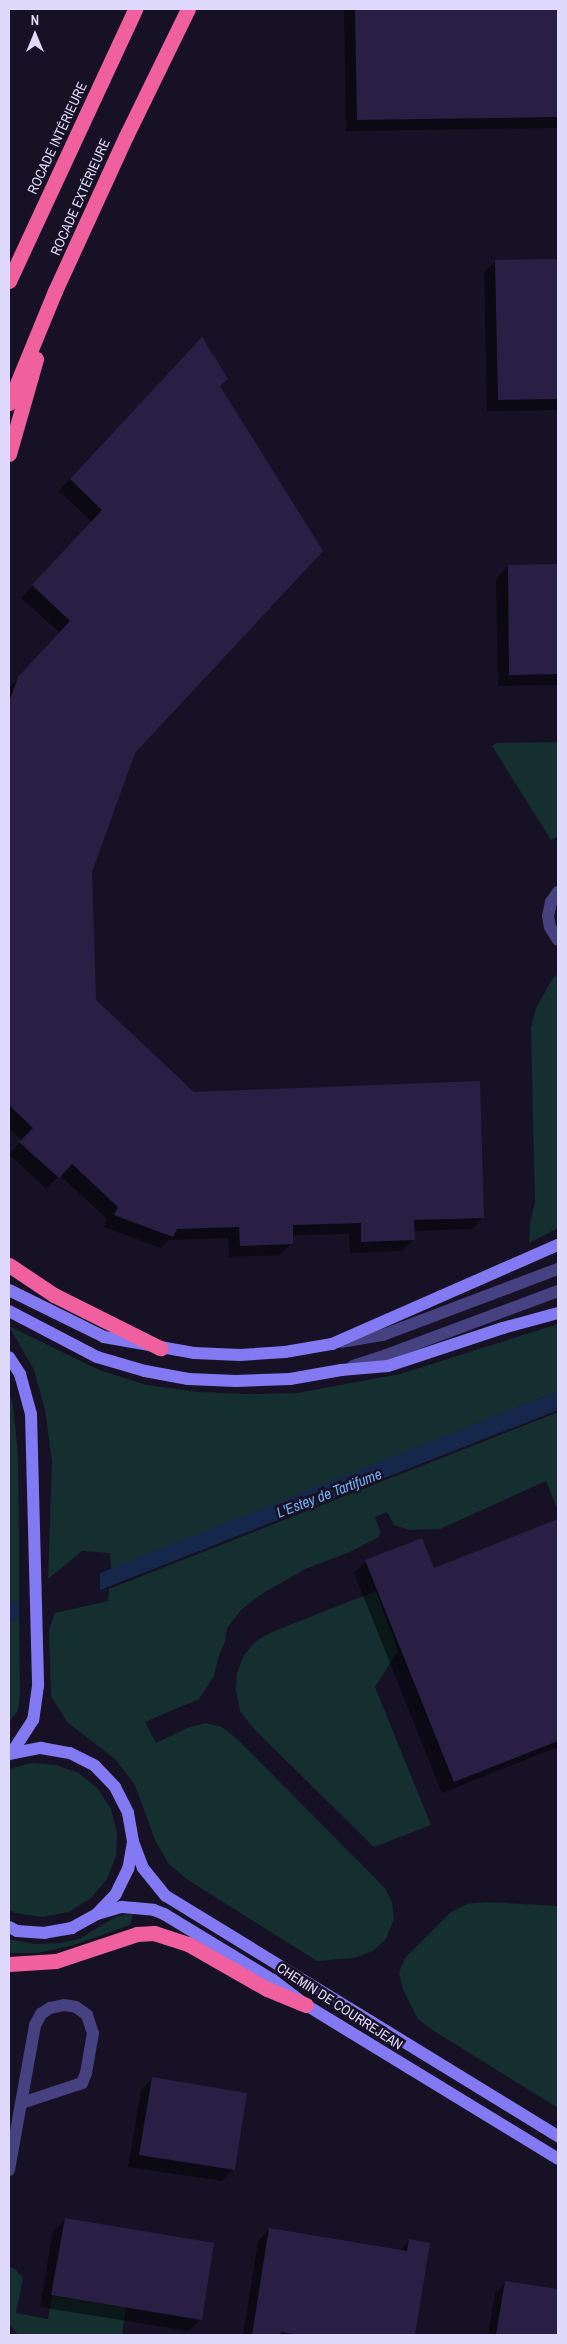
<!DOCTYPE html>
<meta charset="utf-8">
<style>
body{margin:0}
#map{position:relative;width:567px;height:2344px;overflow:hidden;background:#161125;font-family:"Archivo Narrow",sans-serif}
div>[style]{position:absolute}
.green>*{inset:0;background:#152e2f}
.water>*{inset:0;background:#15284b}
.shadow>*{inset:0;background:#0007}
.building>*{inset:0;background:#291f44}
.minor>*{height:12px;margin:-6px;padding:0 6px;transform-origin:6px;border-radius:6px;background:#464180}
.tertiary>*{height:12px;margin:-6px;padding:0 6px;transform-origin:6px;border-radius:6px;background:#464180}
.secondary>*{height:12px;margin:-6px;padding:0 6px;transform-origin:6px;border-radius:6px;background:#8279f3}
.motorway>*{height:15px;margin:-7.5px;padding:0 7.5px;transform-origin:7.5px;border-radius:7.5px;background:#f0609e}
span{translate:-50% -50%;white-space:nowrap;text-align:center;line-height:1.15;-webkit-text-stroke:5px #161125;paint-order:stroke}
.street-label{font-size:14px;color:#dfd9fb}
.water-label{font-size:15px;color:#71b0f2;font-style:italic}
.frame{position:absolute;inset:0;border:10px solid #dfd9fb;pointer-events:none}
.north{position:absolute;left:10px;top:10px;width:50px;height:50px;-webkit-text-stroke:4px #161125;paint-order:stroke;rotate:0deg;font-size:14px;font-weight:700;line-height:20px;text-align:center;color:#dfd9fb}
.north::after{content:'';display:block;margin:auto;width:18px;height:22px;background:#dfd9fb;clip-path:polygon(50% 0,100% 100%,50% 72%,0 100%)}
</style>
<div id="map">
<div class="green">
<i style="clip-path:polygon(558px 742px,558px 836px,551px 840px,492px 746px,496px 743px)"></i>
<i style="clip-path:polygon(558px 974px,558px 1228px,529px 1243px,530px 1223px,535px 1203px,531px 1028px,536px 1008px,553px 978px)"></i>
<i style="clip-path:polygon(558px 1324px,558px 1391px,111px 1570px,110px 1553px,82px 1551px,48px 1579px,52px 1462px,45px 1410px,34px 1370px,9px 1326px,99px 1370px,147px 1385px,198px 1392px,249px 1394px,297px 1393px,400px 1374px)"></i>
<i style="clip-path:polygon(9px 1393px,13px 1405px,18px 1454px,19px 1538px,19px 1600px,9px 1603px)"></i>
<i style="clip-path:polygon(558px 1412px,558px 1511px,546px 1481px,440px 1529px,409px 1530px,394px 1525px,387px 1512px,375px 1517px,380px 1531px,379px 1537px,350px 1552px,305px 1569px,260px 1595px,242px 1609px,227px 1628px,225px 1642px,219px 1655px,214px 1676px,199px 1699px,145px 1722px,156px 1743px,187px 1728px,206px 1723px,222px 1727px,236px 1738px,384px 1887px,392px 1902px,394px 1919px,386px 1939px,373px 1951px,354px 1958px,317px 1961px,188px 1880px,168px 1863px,155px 1840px,135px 1785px,115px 1759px,67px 1722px,51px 1696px,49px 1630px,55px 1613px,108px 1601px,109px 1589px)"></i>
<i style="clip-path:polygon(376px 1591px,398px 1651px,375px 1687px,431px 1825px,374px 1847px,254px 1729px,240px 1711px,236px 1690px,237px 1673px,244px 1655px,256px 1641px,272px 1632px)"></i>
<i style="clip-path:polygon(19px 1617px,20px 1694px,18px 1711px,9px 1722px,9px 1622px)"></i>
<i style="clip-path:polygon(32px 1763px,56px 1765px,79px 1773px,98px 1789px,111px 1809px,117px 1832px,116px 1856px,107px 1879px,91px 1898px,69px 1912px,42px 1917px,15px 1913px,9px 1910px,9px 1769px)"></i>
<i style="clip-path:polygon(485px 1902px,558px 1906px,558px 2108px,434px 2031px,418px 2019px,403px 1990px,399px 1972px,405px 1958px,451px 1912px,467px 1904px)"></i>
<i style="clip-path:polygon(133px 1914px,130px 1925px,74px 1945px,39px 1953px,9px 1953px,9px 1939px,35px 1944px,60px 1943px,79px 1939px,117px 1916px)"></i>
<i style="clip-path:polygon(9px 2267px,15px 2269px,23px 2278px,16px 2313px,48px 2319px,52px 2296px,126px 2307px,122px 2335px,18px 2335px,9px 2323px)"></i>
</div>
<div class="water">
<i style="clip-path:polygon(558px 1391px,558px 1410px,100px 1590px,100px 1573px)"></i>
<i style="clip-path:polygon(19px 1600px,19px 1617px,9px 1622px,9px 1603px)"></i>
</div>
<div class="shadow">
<i style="clip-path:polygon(344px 9px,558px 9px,558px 128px,346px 131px)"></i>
<i style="clip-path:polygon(558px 260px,558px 410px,487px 411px,484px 272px,496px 261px)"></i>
<i style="clip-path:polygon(190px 350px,219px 386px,134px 752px,91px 872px,95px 1001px,194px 1093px,483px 1217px,472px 1229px,413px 1231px,414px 1239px,402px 1251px,350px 1253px,349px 1234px,292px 1235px,292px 1243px,280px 1255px,229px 1257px,228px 1238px,169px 1240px,161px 1248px,104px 1227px,107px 1219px,60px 1175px,46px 1189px,9px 1154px,22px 1140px,9px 1128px,9px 688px,60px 633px,21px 598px,92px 522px,59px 491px)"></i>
<i style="clip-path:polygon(508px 566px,558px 566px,558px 685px,498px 686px,496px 578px)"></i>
<i style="clip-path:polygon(558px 1520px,558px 1747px,442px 1793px,354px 1573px,366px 1561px,434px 1570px)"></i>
<i style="clip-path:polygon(152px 2079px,245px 2094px,233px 2170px,222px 2181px,128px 2167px,141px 2090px)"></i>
<i style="clip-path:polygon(65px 2220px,201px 2319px,189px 2331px,40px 2307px,53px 2231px)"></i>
<i style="clip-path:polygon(269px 2229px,399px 2251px,409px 2241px,428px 2244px,414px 2335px,243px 2335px,258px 2241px)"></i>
<i style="clip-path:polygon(506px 2282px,558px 2291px,558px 2335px,488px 2335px,495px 2293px)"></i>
</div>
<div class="building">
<i style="clip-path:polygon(355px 9px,558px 9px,558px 117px,357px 120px)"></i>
<i style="clip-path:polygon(558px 259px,558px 399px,498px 400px,495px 260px)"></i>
<i style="clip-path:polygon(202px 337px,228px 379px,220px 386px,323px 551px,135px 753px,92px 872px,96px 1000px,194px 1092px,480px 1081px,484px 1218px,414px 1220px,415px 1240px,361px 1242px,361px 1223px,293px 1225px,293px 1244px,240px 1246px,239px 1227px,177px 1229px,173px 1237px,114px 1215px,118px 1207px,72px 1164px,59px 1178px,19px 1142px,33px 1128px,9px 1105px,9px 702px,18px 677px,70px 621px,32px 585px,102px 510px,70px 479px)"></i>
<i style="clip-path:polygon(558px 564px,558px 674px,509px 675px,508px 565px)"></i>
<i style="clip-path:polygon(558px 1519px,558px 1741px,454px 1782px,365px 1560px,422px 1538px,434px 1568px)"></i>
<i style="clip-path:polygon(152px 2077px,247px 2093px,235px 2170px,139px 2155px)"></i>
<i style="clip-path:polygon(65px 2218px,214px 2243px,202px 2320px,51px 2295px)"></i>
<i style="clip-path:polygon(269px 2228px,407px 2251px,409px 2239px,430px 2243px,415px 2335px,300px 2335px,281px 2332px,280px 2335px,252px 2335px)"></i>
<i style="clip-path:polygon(505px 2281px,558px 2289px,558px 2335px,496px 2335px)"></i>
</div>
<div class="minor">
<i style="left:558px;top:892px;width:12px;rotate:125deg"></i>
<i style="left:551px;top:902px;width:14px;rotate:102deg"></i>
<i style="left:548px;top:916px;width:11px;rotate:80deg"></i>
<i style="left:550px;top:927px;width:15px;rotate:58deg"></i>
<i style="left:9px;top:2170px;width:147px;rotate:-79.8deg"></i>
<i style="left:35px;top:2025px;width:13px;rotate:-61deg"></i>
<i style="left:41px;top:2014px;width:11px;rotate:-34deg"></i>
<i style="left:50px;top:2008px;width:14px;rotate:-12deg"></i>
<i style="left:64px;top:2005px;width:12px;rotate:9deg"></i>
<i style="left:76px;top:2007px;width:14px;rotate:36deg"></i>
<i style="left:87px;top:2015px;width:19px;rotate:72deg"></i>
<i style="left:93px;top:2033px;width:41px;rotate:99.9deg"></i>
<i style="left:86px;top:2073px;width:11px;rotate:112deg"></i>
<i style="left:82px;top:2083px;width:63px;rotate:161.6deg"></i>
</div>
<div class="tertiary">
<i style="left:341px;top:1342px;width:43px;rotate:-9.5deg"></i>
<i style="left:383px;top:1335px;width:187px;rotate:-20.7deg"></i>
<i style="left:353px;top:1366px;width:35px;rotate:-18deg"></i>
<i style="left:386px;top:1355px;width:184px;rotate:-20.4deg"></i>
</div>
<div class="secondary">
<i style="left:9px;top:1290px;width:106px;rotate:26.3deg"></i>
<i style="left:104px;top:1337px;width:91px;rotate:10.1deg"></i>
<i style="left:194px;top:1353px;width:46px;rotate:2.5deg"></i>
<i style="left:240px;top:1355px;width:45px;rotate:-3.8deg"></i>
<i style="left:285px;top:1352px;width:48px;rotate:-9.7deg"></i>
<i style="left:332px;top:1344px;width:247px;rotate:-23.7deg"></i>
<i style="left:9px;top:1311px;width:99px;rotate:27.6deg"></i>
<i style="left:97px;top:1357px;width:50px;rotate:16.3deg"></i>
<i style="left:145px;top:1371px;width:44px;rotate:10.5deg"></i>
<i style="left:188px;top:1379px;width:48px;rotate:2.4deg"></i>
<i style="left:236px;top:1381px;width:54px;rotate:-2.1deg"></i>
<i style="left:290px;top:1379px;width:52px;rotate:-10deg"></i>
<i style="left:341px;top:1370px;width:47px;rotate:-4.9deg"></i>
<i style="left:388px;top:1366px;width:121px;rotate:-18.3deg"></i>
<i style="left:503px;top:1328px;width:57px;rotate:-15.3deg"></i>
<i style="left:9px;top:1357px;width:20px;rotate:57deg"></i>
<i style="left:20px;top:1374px;width:41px;rotate:74.6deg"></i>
<i style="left:31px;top:1414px;width:272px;rotate:88.5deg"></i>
<i style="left:38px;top:1686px;width:34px;rotate:98deg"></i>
<i style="left:33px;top:1720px;width:38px;rotate:123deg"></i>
<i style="left:9px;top:1754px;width:33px;rotate:-11deg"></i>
<i style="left:41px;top:1748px;width:29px;rotate:10deg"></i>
<i style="left:70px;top:1753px;width:28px;rotate:27deg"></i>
<i style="left:95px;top:1766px;width:29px;rotate:46deg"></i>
<i style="left:115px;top:1787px;width:29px;rotate:63deg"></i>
<i style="left:128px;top:1813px;width:29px;rotate:80deg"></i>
<i style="left:133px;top:1842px;width:27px;rotate:100deg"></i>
<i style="left:128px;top:1869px;width:28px;rotate:116deg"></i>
<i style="left:116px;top:1894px;width:28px;rotate:134deg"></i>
<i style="left:97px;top:1914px;width:29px;rotate:151deg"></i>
<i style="left:72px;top:1928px;width:27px;rotate:170deg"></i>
<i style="left:45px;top:1933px;width:28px;rotate:-176deg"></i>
<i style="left:17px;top:1931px;width:9px;rotate:-153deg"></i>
<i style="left:133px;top:1842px;width:28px;rotate:69deg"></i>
<i style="left:143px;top:1868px;width:36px;rotate:51deg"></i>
<i style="left:166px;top:1896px;width:460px;rotate:31.5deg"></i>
<i style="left:97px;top:1914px;width:26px;rotate:-16deg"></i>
<i style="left:122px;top:1907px;width:32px;rotate:5deg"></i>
<i style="left:154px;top:1910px;width:11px;rotate:22deg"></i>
<i style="left:164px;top:1914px;width:127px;rotate:31.2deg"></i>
<i style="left:273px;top:1980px;width:41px;rotate:37.1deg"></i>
<i style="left:306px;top:2005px;width:295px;rotate:31.4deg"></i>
</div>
<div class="motorway">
<i style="left:9px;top:281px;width:300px;rotate:-65.1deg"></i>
<i style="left:9px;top:403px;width:121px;rotate:-67.7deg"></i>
<i style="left:55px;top:291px;width:170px;rotate:-65.4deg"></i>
<i style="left:126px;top:136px;width:141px;rotate:-64deg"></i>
<i style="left:9px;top:454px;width:99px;rotate:-74.1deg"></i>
<i style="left:9px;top:1265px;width:54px;rotate:33.7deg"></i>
<i style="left:54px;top:1295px;width:119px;rotate:26.6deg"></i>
<i style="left:9px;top:1964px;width:47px;rotate:-3.7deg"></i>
<i style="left:56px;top:1961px;width:85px;rotate:-18.4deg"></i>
<i style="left:137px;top:1934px;width:17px;rotate:-3deg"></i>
<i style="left:154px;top:1933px;width:36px;rotate:18deg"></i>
<i style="left:188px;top:1944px;width:91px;rotate:29.7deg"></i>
<i style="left:267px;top:1989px;width:42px;rotate:22.3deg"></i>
</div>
<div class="street-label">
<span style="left:57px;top:138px;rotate:-65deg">ROCADE INTÉRIEURE</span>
<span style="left:80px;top:197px;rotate:-66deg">ROCADE EXTÉRIEURE</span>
<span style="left:340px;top:2006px;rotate:33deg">CHEMIN DE COURREJEAN</span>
</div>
<div class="water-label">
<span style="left:329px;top:1493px;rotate:-21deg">L'Estey de Tartifume</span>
</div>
<div class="frame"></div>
<div class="north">N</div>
</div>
